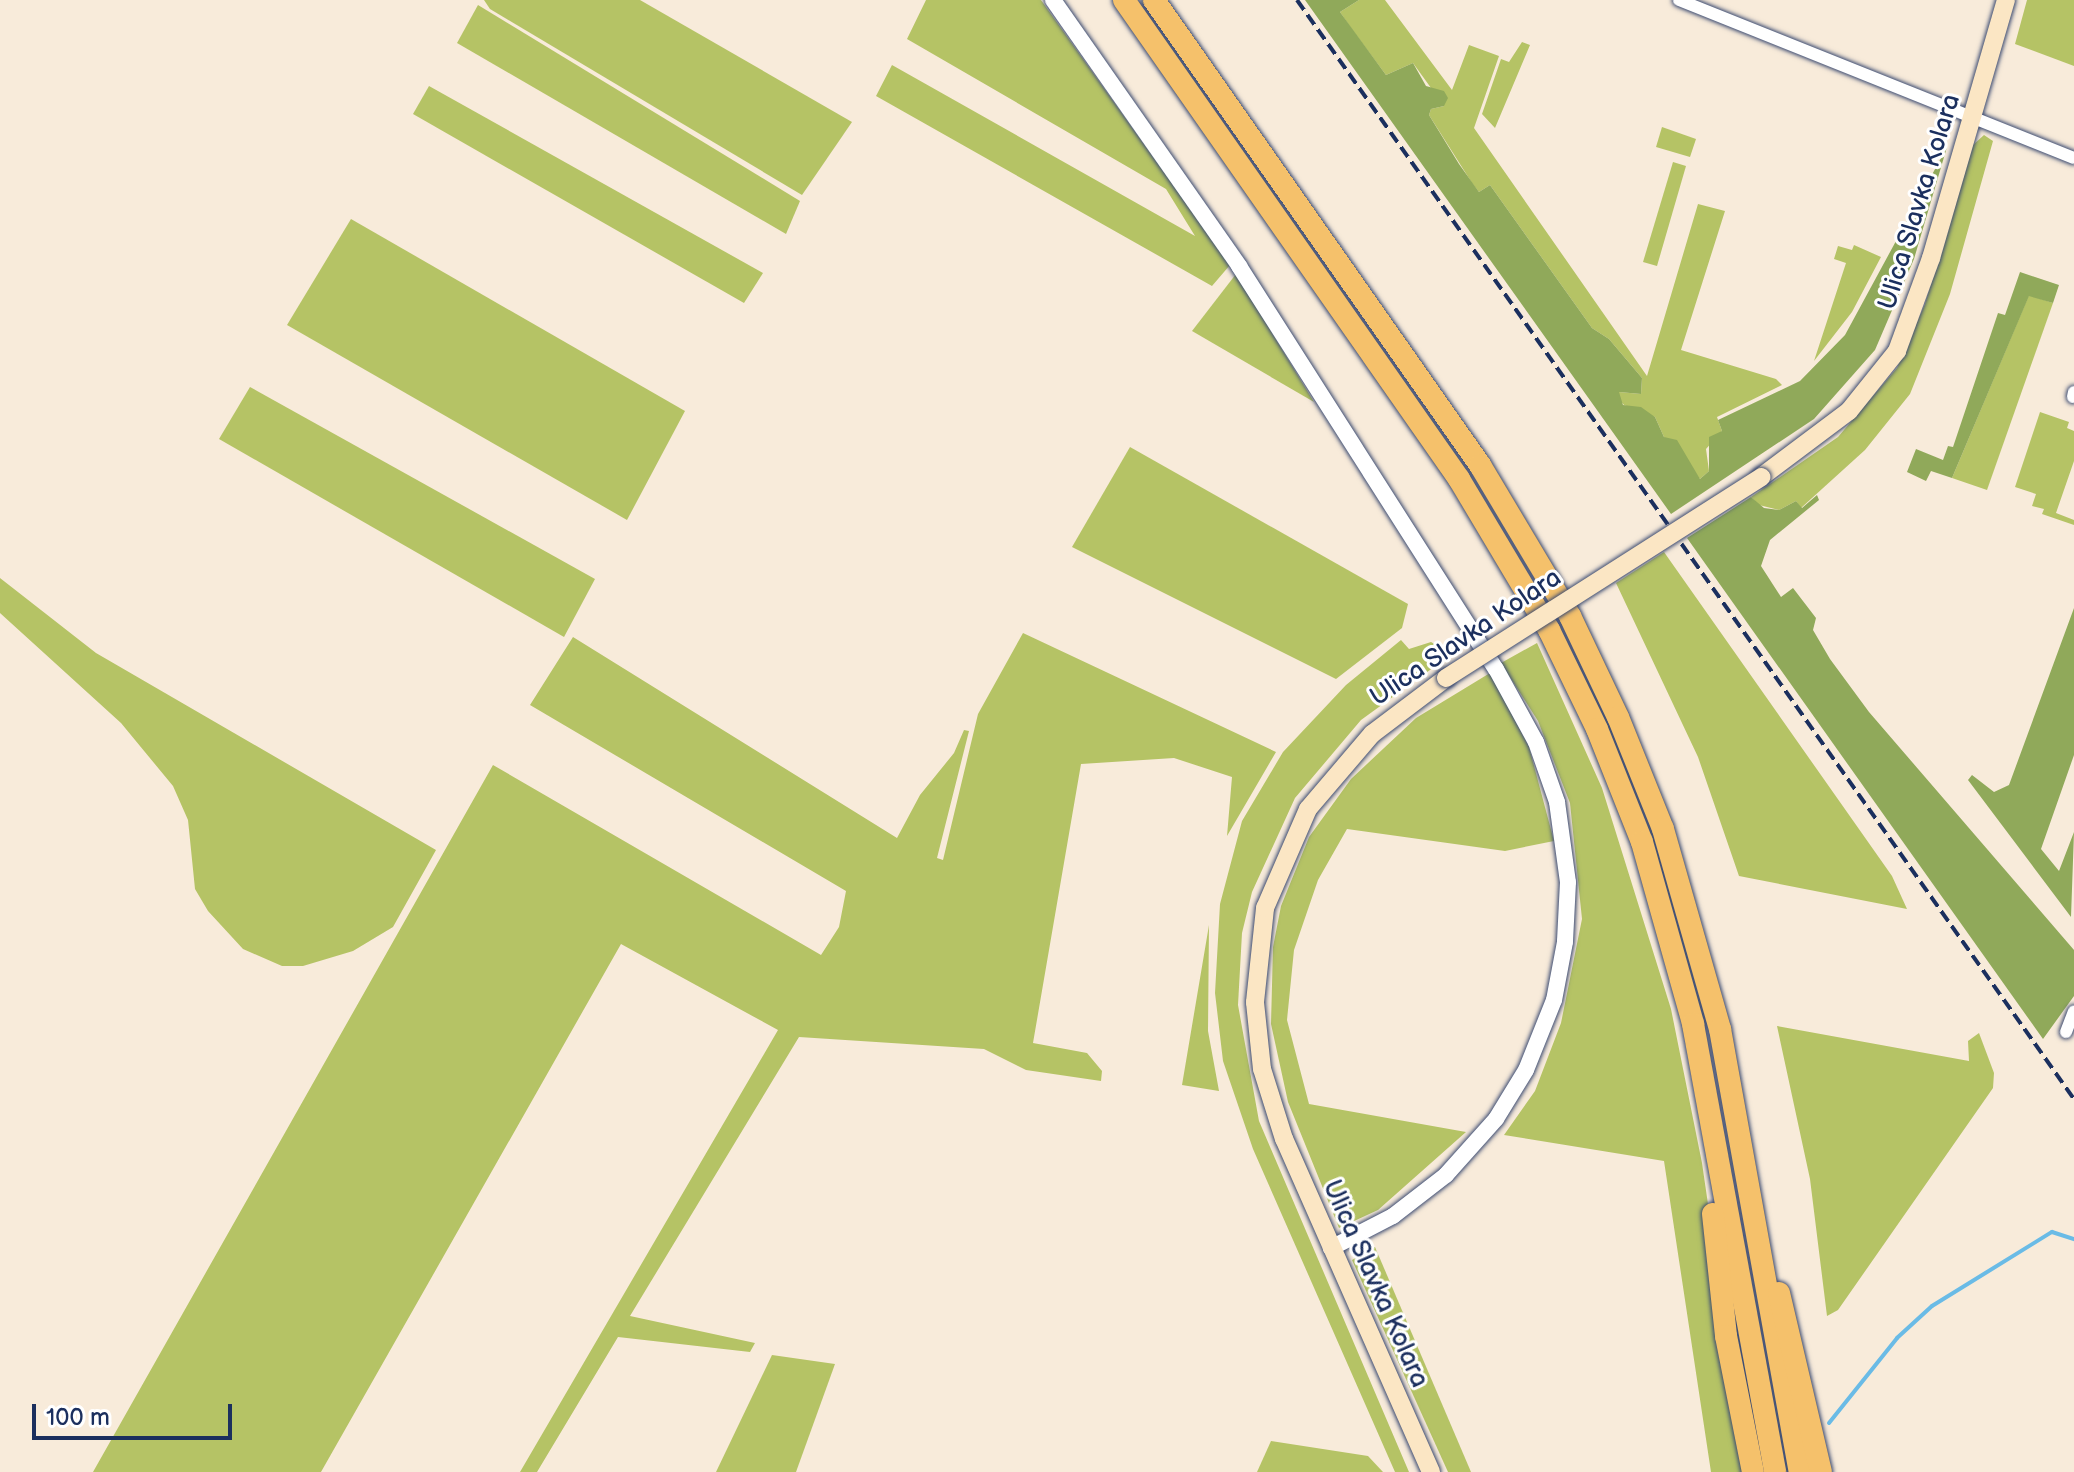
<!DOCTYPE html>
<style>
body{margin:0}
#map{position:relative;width:2074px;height:1472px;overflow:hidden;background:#f8ebda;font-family:"Balsamiq Sans",sans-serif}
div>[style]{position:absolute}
.green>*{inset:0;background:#b5c365}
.forest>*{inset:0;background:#90a95a}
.stream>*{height:4px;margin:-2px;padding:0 2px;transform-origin:2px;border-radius:2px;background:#6abbe6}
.roads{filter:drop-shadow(0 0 2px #3c4b71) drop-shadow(0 0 2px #3c4b71)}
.minor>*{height:12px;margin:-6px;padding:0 6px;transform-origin:6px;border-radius:6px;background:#fff}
.tertiary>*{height:16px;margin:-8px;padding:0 8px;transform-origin:8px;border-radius:8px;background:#fff}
.secondary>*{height:18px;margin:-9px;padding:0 9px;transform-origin:9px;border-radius:9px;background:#fbe6c4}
.motorway>*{height:22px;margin:-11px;padding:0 11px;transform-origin:11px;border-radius:11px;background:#f5c16b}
.rail>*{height:4px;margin-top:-2px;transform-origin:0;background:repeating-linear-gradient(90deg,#1b2f5e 0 12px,transparent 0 18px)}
.bridges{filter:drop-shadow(0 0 2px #3c4b71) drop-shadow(0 0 2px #3c4b71)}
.secondary-bridge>*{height:18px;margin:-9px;padding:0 9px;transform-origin:9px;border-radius:9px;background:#fbe6c4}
span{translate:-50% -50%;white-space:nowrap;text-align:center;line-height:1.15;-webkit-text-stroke:6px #fff;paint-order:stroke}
.street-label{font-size:26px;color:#1b2f5e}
.scale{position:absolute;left:32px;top:1404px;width:200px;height:36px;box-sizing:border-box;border:4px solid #1b2f5e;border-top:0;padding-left:10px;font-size:24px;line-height:28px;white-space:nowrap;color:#1b2f5e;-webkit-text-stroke:6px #fff;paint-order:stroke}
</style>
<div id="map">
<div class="green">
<i style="clip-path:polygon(484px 0,640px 0,852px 122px,802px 195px,490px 9px)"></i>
<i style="clip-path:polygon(926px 0,1041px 0,1230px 265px,1212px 286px,876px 96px,892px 65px,1195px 236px,1166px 189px,907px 39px)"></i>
<i style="clip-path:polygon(1359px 0,1385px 0,1452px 90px,1469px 45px,1499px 56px,1474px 128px,1647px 376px,1698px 204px,1725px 211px,1681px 350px,1776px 379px,1782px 385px,1717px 417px,1722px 431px,1706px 449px,1709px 471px,1700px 479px,1664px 437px,1655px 417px,1624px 405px,1617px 397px,1619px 392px,1641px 394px,1642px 378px,1609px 339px,1592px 328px,1490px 185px,1479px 192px,1472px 183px,1429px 115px,1431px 109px,1444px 106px,1413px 63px,1386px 75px,1351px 28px,1340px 12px)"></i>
<i style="clip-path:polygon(2027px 0,2074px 0,2074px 66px,2015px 44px)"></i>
<i style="clip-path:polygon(478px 5px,800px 201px,786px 234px,457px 43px)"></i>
<i style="clip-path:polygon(1522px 42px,1530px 45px,1495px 128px,1482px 114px,1501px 59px,1509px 62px)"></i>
<i style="clip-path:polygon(429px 86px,763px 273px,744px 303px,413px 114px)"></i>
<i style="clip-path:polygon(1662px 127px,1696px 139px,1690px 157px,1656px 147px)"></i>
<i style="clip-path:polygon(1984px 135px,1993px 141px,1950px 294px,1910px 394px,1865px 450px,1801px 508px,1796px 501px,1779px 510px,1759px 505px,1751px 497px,1838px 437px,1897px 368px,1925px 304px,1973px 145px)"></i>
<i style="clip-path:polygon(1673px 162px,1686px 166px,1657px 266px,1643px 262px)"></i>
<i style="clip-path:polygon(351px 219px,685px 411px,627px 520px,287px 325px)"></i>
<i style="clip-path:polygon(1854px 245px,1881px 257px,1852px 312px,1814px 361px,1846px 263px,1834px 259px,1838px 246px,1852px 250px)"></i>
<i style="clip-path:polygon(1236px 274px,1314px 402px,1192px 331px)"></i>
<i style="clip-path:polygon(2029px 295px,2053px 303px,1987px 490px,1952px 478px)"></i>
<i style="clip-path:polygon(250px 387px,595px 579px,564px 637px,219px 439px)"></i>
<i style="clip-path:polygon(2040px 412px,2069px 422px,2067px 428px,2074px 431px,2074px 461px,2056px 513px,2074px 520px,2074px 525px,2042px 514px,2044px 509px,2032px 506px,2036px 494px,2015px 487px)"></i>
<i style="clip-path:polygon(1130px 447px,1408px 604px,1402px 628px,1336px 679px,1072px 547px)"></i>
<i style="clip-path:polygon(1664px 552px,1892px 876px,1907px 909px,1739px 876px,1698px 757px,1616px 583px)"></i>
<i style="clip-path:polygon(0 578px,96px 653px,436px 850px,393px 927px,353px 951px,303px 966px,282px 966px,243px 949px,208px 911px,195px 889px,188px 820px,173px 786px,121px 723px,0 613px)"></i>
<i style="clip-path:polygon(1023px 633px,1276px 752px,1227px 836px,1232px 777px,1174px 758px,1081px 764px,1033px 1043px,1087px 1053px,1102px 1071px,1101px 1081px,1026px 1070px,984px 1049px,799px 1037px,630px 1316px,755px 1343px,750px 1352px,618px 1337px,537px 1472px,520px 1472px,778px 1030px,621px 944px,321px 1472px,93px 1472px,493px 765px,821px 955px,839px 927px,846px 891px,530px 705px,573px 637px,897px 838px,920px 795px,954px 753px,964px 730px,969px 731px,937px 858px,943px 860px,978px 714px)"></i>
<i style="clip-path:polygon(1401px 640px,1409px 649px,1431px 642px,1452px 654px,1361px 720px,1295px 798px,1252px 892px,1242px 933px,1238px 1005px,1259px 1121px,1409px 1472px,1395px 1472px,1253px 1149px,1223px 1061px,1215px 993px,1220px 904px,1242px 821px,1283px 752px,1346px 685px)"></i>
<i style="clip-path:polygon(1537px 643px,1602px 788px,1671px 1009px,1702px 1163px,1747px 1472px,1711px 1472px,1664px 1161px,1504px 1135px,1535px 1091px,1561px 1023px,1582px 919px,1570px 803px,1538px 721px,1501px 663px)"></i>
<i style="clip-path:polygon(1490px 673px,1529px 747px,1554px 841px,1505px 851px,1347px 829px,1318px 880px,1294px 950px,1287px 1020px,1309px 1104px,1466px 1132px,1378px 1210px,1339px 1228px,1288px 1102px,1271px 1024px,1273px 947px,1281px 906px,1309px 837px,1351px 779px,1416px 718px)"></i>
<i style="clip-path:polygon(1209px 925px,1208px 1031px,1219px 1091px,1182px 1085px)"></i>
<i style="clip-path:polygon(1777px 1026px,1969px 1061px,1968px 1041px,1979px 1033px,1994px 1073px,1993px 1088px,1838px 1310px,1827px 1316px,1810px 1179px)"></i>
<i style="clip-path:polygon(1375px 1247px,1471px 1472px,1448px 1472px,1352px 1260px)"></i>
<i style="clip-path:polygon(772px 1355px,835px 1364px,796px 1472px,716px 1472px)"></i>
<i style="clip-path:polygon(1271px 1441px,1368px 1456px,1383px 1472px,1257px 1472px)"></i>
</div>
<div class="forest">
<i style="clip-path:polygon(1305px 0,1359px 0,1340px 12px,1386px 75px,1413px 63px,1426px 86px,1444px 91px,1448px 98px,1444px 106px,1431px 109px,1429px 115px,1459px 164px,1479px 192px,1490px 185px,1592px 328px,1609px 339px,1642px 378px,1641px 394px,1619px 392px,1623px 405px,1641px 407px,1655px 417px,1664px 437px,1677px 440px,1700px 479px,1709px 471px,1709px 437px,1722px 431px,1718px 420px,1800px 381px,1845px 335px,1947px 147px,1914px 259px,1875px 350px,1814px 419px,1671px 514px)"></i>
<i style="clip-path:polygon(2020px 272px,2059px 285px,2053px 303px,2029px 296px,1952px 478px,1931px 471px,1926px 481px,1907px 472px,1916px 449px,1943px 460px,1948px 446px,1953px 447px,1998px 313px,2005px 315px)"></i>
<i style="clip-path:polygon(1817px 495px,1819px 500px,1770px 540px,1761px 566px,1781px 597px,1793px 588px,1816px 618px,1813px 630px,1830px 659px,1869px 712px,2074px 950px,2074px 996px,2043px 1039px,1687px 538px,1751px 497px,1764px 508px,1779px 510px,1796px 501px,1802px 508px)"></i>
<i style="clip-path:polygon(2074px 608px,2074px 755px,2041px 849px,2059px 871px,2074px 832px,2071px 917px,1968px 780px,1972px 775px,1994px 792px,2009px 785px)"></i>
</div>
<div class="stream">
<i style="left:1829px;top:1423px;width:109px;rotate:-51.3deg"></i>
<i style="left:1897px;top:1338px;width:47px;rotate:-42.4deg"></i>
<i style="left:1932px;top:1306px;width:141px;rotate:-31.7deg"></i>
<i style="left:2052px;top:1232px;width:23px;rotate:18deg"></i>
</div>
<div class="roads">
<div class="minor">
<i style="left:1679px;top:0;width:425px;rotate:21.8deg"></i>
<i style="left:2073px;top:397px;width:5px;rotate:-79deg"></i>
<i style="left:2066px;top:1032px;width:22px;rotate:-69deg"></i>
</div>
<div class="tertiary">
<i style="left:1053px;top:0;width:325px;rotate:55deg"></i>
<i style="left:1239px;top:266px;width:478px;rotate:57.5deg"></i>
<i style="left:1496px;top:669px;width:83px;rotate:61.3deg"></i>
<i style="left:1536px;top:742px;width:64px;rotate:70.7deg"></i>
<i style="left:1557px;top:802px;width:81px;rotate:82.2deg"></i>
<i style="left:1568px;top:882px;width:60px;rotate:92.9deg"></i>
<i style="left:1565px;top:942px;width:59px;rotate:100.7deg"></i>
<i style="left:1554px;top:1000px;width:75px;rotate:111.8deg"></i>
<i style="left:1526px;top:1070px;width:57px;rotate:121.5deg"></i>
<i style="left:1496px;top:1119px;width:75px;rotate:131.8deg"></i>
<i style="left:1446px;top:1175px;width:67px;rotate:142.3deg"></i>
<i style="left:1393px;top:1216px;width:70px;rotate:152.7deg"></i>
</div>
<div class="secondary">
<i style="left:1761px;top:477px;width:110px;rotate:-36.9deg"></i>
<i style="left:1849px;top:411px;width:77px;rotate:-51.3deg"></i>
<i style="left:1897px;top:351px;width:99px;rotate:-69.9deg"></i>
<i style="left:1931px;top:258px;width:269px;rotate:-73.8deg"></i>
<i style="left:1431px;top:1472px;width:364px;rotate:-113.8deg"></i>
<i style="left:1284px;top:1139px;width:73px;rotate:-107.4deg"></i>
<i style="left:1262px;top:1069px;width:67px;rotate:-96deg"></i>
<i style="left:1255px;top:1002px;width:95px;rotate:-83.9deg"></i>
<i style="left:1265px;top:908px;width:108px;rotate:-66.5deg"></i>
<i style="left:1308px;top:809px;width:99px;rotate:-49.5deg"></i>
<i style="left:1372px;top:734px;width:93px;rotate:-37.1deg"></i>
</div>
<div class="motorway">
<i style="left:1124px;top:0;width:585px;rotate:55.03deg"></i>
<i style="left:1459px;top:479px;width:176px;rotate:59.2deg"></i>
<i style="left:1549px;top:630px;width:110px;rotate:64.1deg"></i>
<i style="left:1597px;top:729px;width:122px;rotate:68.3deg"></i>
<i style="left:1642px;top:842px;width:189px;rotate:74.3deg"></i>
<i style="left:1693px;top:1024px;width:455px;rotate:79.6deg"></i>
<i style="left:1154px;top:0;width:568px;rotate:54.97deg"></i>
<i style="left:1480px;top:465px;width:176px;rotate:59.2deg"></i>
<i style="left:1570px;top:616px;width:112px;rotate:64.6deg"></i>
<i style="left:1618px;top:717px;width:121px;rotate:68.1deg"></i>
<i style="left:1663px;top:829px;width:208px;rotate:74.1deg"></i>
<i style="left:1720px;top:1029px;width:450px;rotate:79.8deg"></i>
<i style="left:1713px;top:1214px;width:123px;rotate:83.9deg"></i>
<i style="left:1726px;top:1336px;width:139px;rotate:78.8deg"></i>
<i style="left:1779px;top:1293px;width:184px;rotate:76.8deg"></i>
</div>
</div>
<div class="rail">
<i style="left:1297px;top:0;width:1346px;rotate:54.74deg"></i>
</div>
<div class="bridges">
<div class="secondary-bridge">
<i style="left:1446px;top:678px;width:374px;rotate:-32.5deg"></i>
</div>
</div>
<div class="street-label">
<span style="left:1920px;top:202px;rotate:-73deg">Ulica Slavka Kolara</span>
<span style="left:1466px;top:638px;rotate:-34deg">Ulica Slavka Kolara</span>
<span style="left:1375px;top:1284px;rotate:66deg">Ulica Slavka Kolara</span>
</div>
<div class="scale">100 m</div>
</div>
